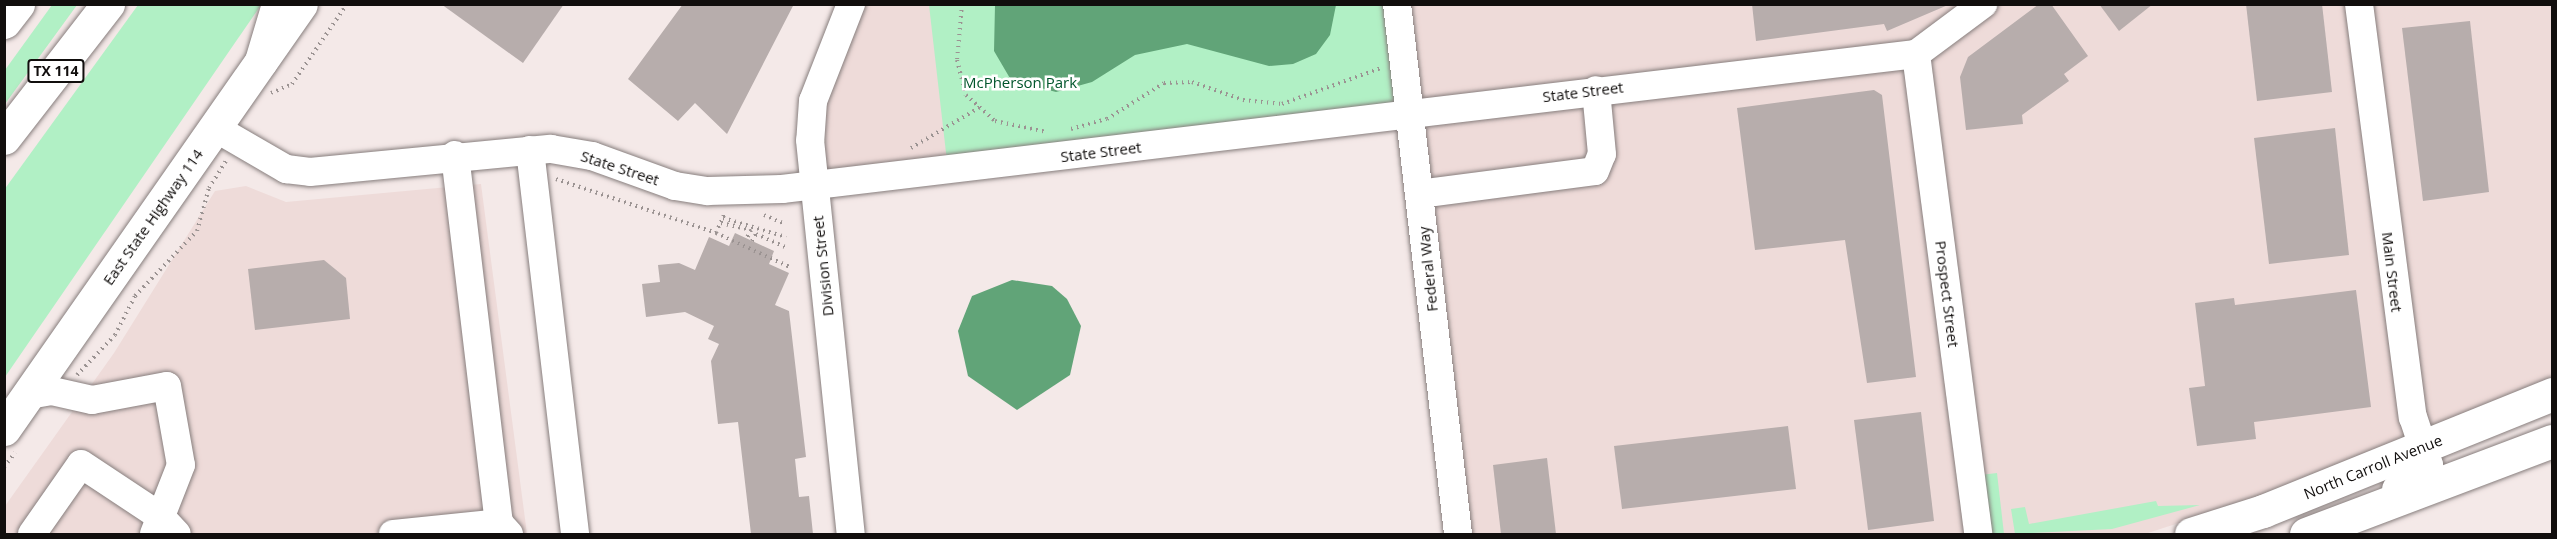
<!DOCTYPE html>
<style>
body{margin:0}
#map{position:relative;width:2557px;height:539px;overflow:hidden;background:#f4e9e8;font-family:"Open Sans",sans-serif}
div>[style]{position:absolute}
.built>*{inset:0;background:#eedbd9}
.green>*{inset:0;background:#b1f0c5}
.water>*{inset:0;background:#61a478}
.building>*{inset:0;background:#b7adac}
.path>*{height:4px;margin-top:-2px;transform-origin:0;background:repeating-linear-gradient(90deg,#9b9392 0 1.5px,transparent 0 6px)}
.roads{filter:drop-shadow(0 0 2px #877e7d) drop-shadow(0 0 2px #877e7d)}
.minor>*{height:28px;margin:-14px;padding:0 14px;transform-origin:14px;border-radius:14px;background:#fff}
.major>*{height:33px;margin:-16.5px;padding:0 16.5px;transform-origin:16.5px;border-radius:16.5px;background:#fff}
.highway>*{height:33px;margin:-16.5px;padding:0 16.5px;transform-origin:16.5px;border-radius:16.5px;background:#fff}
span{translate:-50% -50%;white-space:nowrap;text-align:center;line-height:1.15;-webkit-text-stroke:5px #fff;paint-order:stroke}
.shield-label span{padding:2px 4px;background:#fff;border:2px solid;border-radius:4px;-webkit-text-stroke-width:0}
.shield-label{font-size:14px;color:#110e0d;font-weight:700}
.park-label{font-size:15px;color:#00552c}
.street-label{font-size:15px;color:#110e0d}
.frame{position:absolute;inset:0;border:6px solid #110e0d;pointer-events:none}
</style>
<div id="map">
<div class="built">
<i style="clip-path:polygon(851px 5px,2552px 5px,2552px 384px,2258px 497px,2145px 534px,1471px 534px,1423px 112px,815px 185px,810px 140px)"></i>
<i style="clip-path:polygon(481px 184px,527px 534px,5px 534px,5px 506px,114px 353px,215px 191px,246px 186px,286px 202px)"></i>
</div>
<div class="green">
<i style="clip-path:polygon(52px 5px,77px 5px,5px 104px,5px 70px)"></i>
<i style="clip-path:polygon(138px 5px,261px 5px,5px 377px,4px 190px)"></i>
<i style="clip-path:polygon(929px 5px,1397px 5px,1411px 114px,948px 170px)"></i>
<i style="clip-path:polygon(1997px 473px,2004px 534px,1988px 534px,1980px 475px)"></i>
<i style="clip-path:polygon(2156px 501px,2158px 506px,2200px 505px,2112px 529px,2015px 534px,2011px 509px,2025px 507px,2029px 524px)"></i>
</div>
<div class="water">
<i style="clip-path:polygon(995px 5px,1336px 4px,1336px 5px,1330px 35px,1316px 54px,1293px 64px,1269px 66px,1187px 44px,1135px 55px,1092px 82px,1056px 92px,1011px 80px,994px 51px)"></i>
<i style="clip-path:polygon(1012px 280px,1052px 286px,1067px 299px,1081px 326px,1070px 375px,1017px 410px,968px 376px,958px 331px,972px 296px)"></i>
</div>
<div class="building">
<i style="clip-path:polygon(441px 4px,564px 4px,523px 63px)"></i>
<i style="clip-path:polygon(683px 4px,794px 4px,727px 134px,695px 103px,678px 121px,628px 79px)"></i>
<i style="clip-path:polygon(1752px 4px,1948px 4px,1948px 5px,1887px 31px,1884px 24px,1756px 41px)"></i>
<i style="clip-path:polygon(2039px 4px,2051px 4px,2088px 56px,2064px 74px,2069px 81px,2022px 115px,2023px 124px,1966px 130px,1960px 77px,1968px 57px)"></i>
<i style="clip-path:polygon(2099px 4px,2153px 4px,2119px 31px)"></i>
<i style="clip-path:polygon(2246px 4px,2322px 4px,2332px 92px,2257px 101px)"></i>
<i style="clip-path:polygon(2470px 21px,2489px 192px,2423px 201px,2402px 28px)"></i>
<i style="clip-path:polygon(1874px 90px,1882px 95px,1916px 377px,1867px 383px,1845px 240px,1755px 250px,1737px 108px)"></i>
<i style="clip-path:polygon(2335px 128px,2349px 255px,2269px 264px,2254px 138px)"></i>
<i style="clip-path:polygon(735px 233px,774px 251px,769px 264px,789px 273px,775px 305px,789px 311px,806px 457px,795px 459px,799px 497px,809px 496px,813px 534px,751px 534px,738px 422px,718px 424px,711px 361px,719px 344px,708px 339px,714px 326px,685px 312px,646px 317px,642px 284px,660px 282px,658px 265px,679px 263px,695px 270px,709px 237px,729px 246px)"></i>
<i style="clip-path:polygon(324px 260px,346px 278px,350px 319px,255px 330px,248px 269px)"></i>
<i style="clip-path:polygon(2356px 290px,2371px 407px,2254px 422px,2256px 439px,2197px 446px,2189px 388px,2205px 386px,2195px 303px,2234px 298px,2235px 305px)"></i>
<i style="clip-path:polygon(1921px 412px,1934px 521px,1868px 530px,1854px 420px)"></i>
<i style="clip-path:polygon(1788px 426px,1796px 489px,1622px 509px,1614px 446px)"></i>
<i style="clip-path:polygon(1547px 458px,1556px 534px,1501px 534px,1493px 465px)"></i>
</div>
<div class="path">
<i style="left:962px;top:4px;width:56px;rotate:95.1deg"></i>
<i style="left:957px;top:60px;width:36px;rotate:76deg"></i>
<i style="left:966px;top:95px;width:39px;rotate:42deg"></i>
<i style="left:995px;top:121px;width:53px;rotate:11.9deg"></i>
<i style="left:271px;top:93px;width:23px;rotate:-23deg"></i>
<i style="left:292px;top:84px;width:97px;rotate:-55.5deg"></i>
<i style="left:1071px;top:129px;width:37px;rotate:-16deg"></i>
<i style="left:1107px;top:119px;width:67px;rotate:-32.3deg"></i>
<i style="left:1164px;top:83px;width:28px;rotate:-2deg"></i>
<i style="left:1192px;top:82px;width:54px;rotate:19.4deg"></i>
<i style="left:1243px;top:100px;width:39px;rotate:6deg"></i>
<i style="left:1282px;top:104px;width:105px;rotate:-20deg"></i>
<i style="left:911px;top:148px;width:80px;rotate:-30.7deg"></i>
<i style="left:556px;top:179px;width:169px;rotate:18.6deg"></i>
<i style="left:716px;top:233px;width:22px;rotate:-66deg"></i>
<i style="left:764px;top:215px;width:23px;rotate:23deg"></i>
<i style="left:723px;top:218px;width:66px;rotate:16.8deg"></i>
<i style="left:721px;top:223px;width:31px;rotate:13deg"></i>
<i style="left:751px;top:230px;width:9px;rotate:117deg"></i>
<i style="left:716px;top:233px;width:81px;rotate:24.7deg"></i>
<i style="left:752px;top:241px;width:8px;rotate:-60deg"></i>
<i style="left:756px;top:234px;width:34px;rotate:24deg"></i>
<i style="left:77px;top:375px;width:55px;rotate:-46.5deg"></i>
<i style="left:115px;top:335px;width:44px;rotate:-62.9deg"></i>
<i style="left:135px;top:296px;width:90px;rotate:-46.4deg"></i>
<i style="left:197px;top:231px;width:45px;rotate:-74.4deg"></i>
<i style="left:209px;top:188px;width:32px;rotate:-58deg"></i>
<i style="left:4px;top:467px;width:18px;rotate:-52deg"></i>
</div>
<div class="roads">
<div class="minor">
<i style="left:851px;top:4px;width:104px;rotate:111.4deg"></i>
<i style="left:813px;top:101px;width:39px;rotate:94deg"></i>
<i style="left:810px;top:140px;width:396px;rotate:84.1deg"></i>
<i style="left:1397px;top:4px;width:533px;rotate:83.43deg"></i>
<i style="left:2359px;top:4px;width:417px;rotate:82.6deg"></i>
<i style="left:2413px;top:417px;width:51px;rotate:71.6deg"></i>
<i style="left:2429px;top:465px;width:7px;rotate:98deg"></i>
<i style="left:2428px;top:472px;width:36px;rotate:152deg"></i>
<i style="left:1916px;top:54px;width:484px;rotate:82.6deg"></i>
<i style="left:217px;top:129px;width:80px;rotate:30.1deg"></i>
<i style="left:286px;top:169px;width:24px;rotate:7deg"></i>
<i style="left:310px;top:172px;width:242px;rotate:-5.5deg"></i>
<i style="left:551px;top:149px;width:42px;rotate:9.7deg"></i>
<i style="left:592px;top:156px;width:88px;rotate:19.9deg"></i>
<i style="left:675px;top:186px;width:33px;rotate:9deg"></i>
<i style="left:708px;top:191px;width:74px;rotate:-1.5deg"></i>
<i style="left:782px;top:189px;width:1142px;rotate:-6.79deg"></i>
<i style="left:1916px;top:54px;width:84px;rotate:-36.7deg"></i>
<i style="left:530px;top:150px;width:387px;rotate:83.3deg"></i>
<i style="left:455px;top:155px;width:371px;rotate:83.2deg"></i>
<i style="left:499px;top:523px;width:15px;rotate:48deg"></i>
<i style="left:1419px;top:194px;width:177px;rotate:-7.4deg"></i>
<i style="left:1595px;top:171px;width:18px;rotate:-68deg"></i>
<i style="left:1602px;top:154px;width:64px;rotate:-95.4deg"></i>
<i style="left:29px;top:395px;width:23px;rotate:-10deg"></i>
<i style="left:52px;top:391px;width:41px;rotate:12.7deg"></i>
<i style="left:92px;top:400px;width:76px;rotate:-10.6deg"></i>
<i style="left:167px;top:386px;width:80px;rotate:80deg"></i>
<i style="left:181px;top:465px;width:74px;rotate:111.4deg"></i>
<i style="left:32px;top:534px;width:85px;rotate:-55deg"></i>
<i style="left:81px;top:464px;width:96px;rotate:33.5deg"></i>
<i style="left:161px;top:517px;width:23px;rotate:47deg"></i>
<i style="left:393px;top:534px;width:107px;rotate:-5.9deg"></i>
</div>
<div class="major">
<i style="left:4px;top:429px;width:518px;rotate:-55.05deg"></i>
<i style="left:2191px;top:534px;width:76px;rotate:-17.7deg"></i>
<i style="left:2263px;top:511px;width:312px;rotate:-22deg"></i>
<i style="left:2306px;top:534px;width:263px;rotate:-20.7deg"></i>
</div>
<div class="highway">
<i style="left:4px;top:22px;width:23px;rotate:-52deg"></i>
<i style="left:261px;top:61px;width:59px;rotate:-73.4deg"></i>
<i style="left:4px;top:138px;width:170px;rotate:-52.2deg"></i>
</div>
</div>
<div class="shield-label">
<span style="left:56px;top:71px">TX 114</span>
</div>
<div class="park-label">
<span style="left:1020px;top:83px">McPherson Park</span>
</div>
<div class="street-label">
<span style="left:1583px;top:92px;rotate:-7deg">State Street</span>
<span style="left:1101px;top:152px;rotate:-7deg">State Street</span>
<span style="left:620px;top:168px;rotate:18deg">State Street</span>
<span style="left:153px;top:217px;rotate:-55deg">East State Highway 114</span>
<span style="left:823px;top:266px;rotate:-96deg">Division Street</span>
<span style="left:1428px;top:269px;rotate:-96deg">Federal Way</span>
<span style="left:2392px;top:272px;rotate:83deg">Main Street</span>
<span style="left:1947px;top:294px;rotate:83deg">Prospect Street</span>
<span style="left:2373px;top:467px;rotate:-22deg">North Carroll Avenue</span>
</div>
<div class="frame"></div>
</div>
